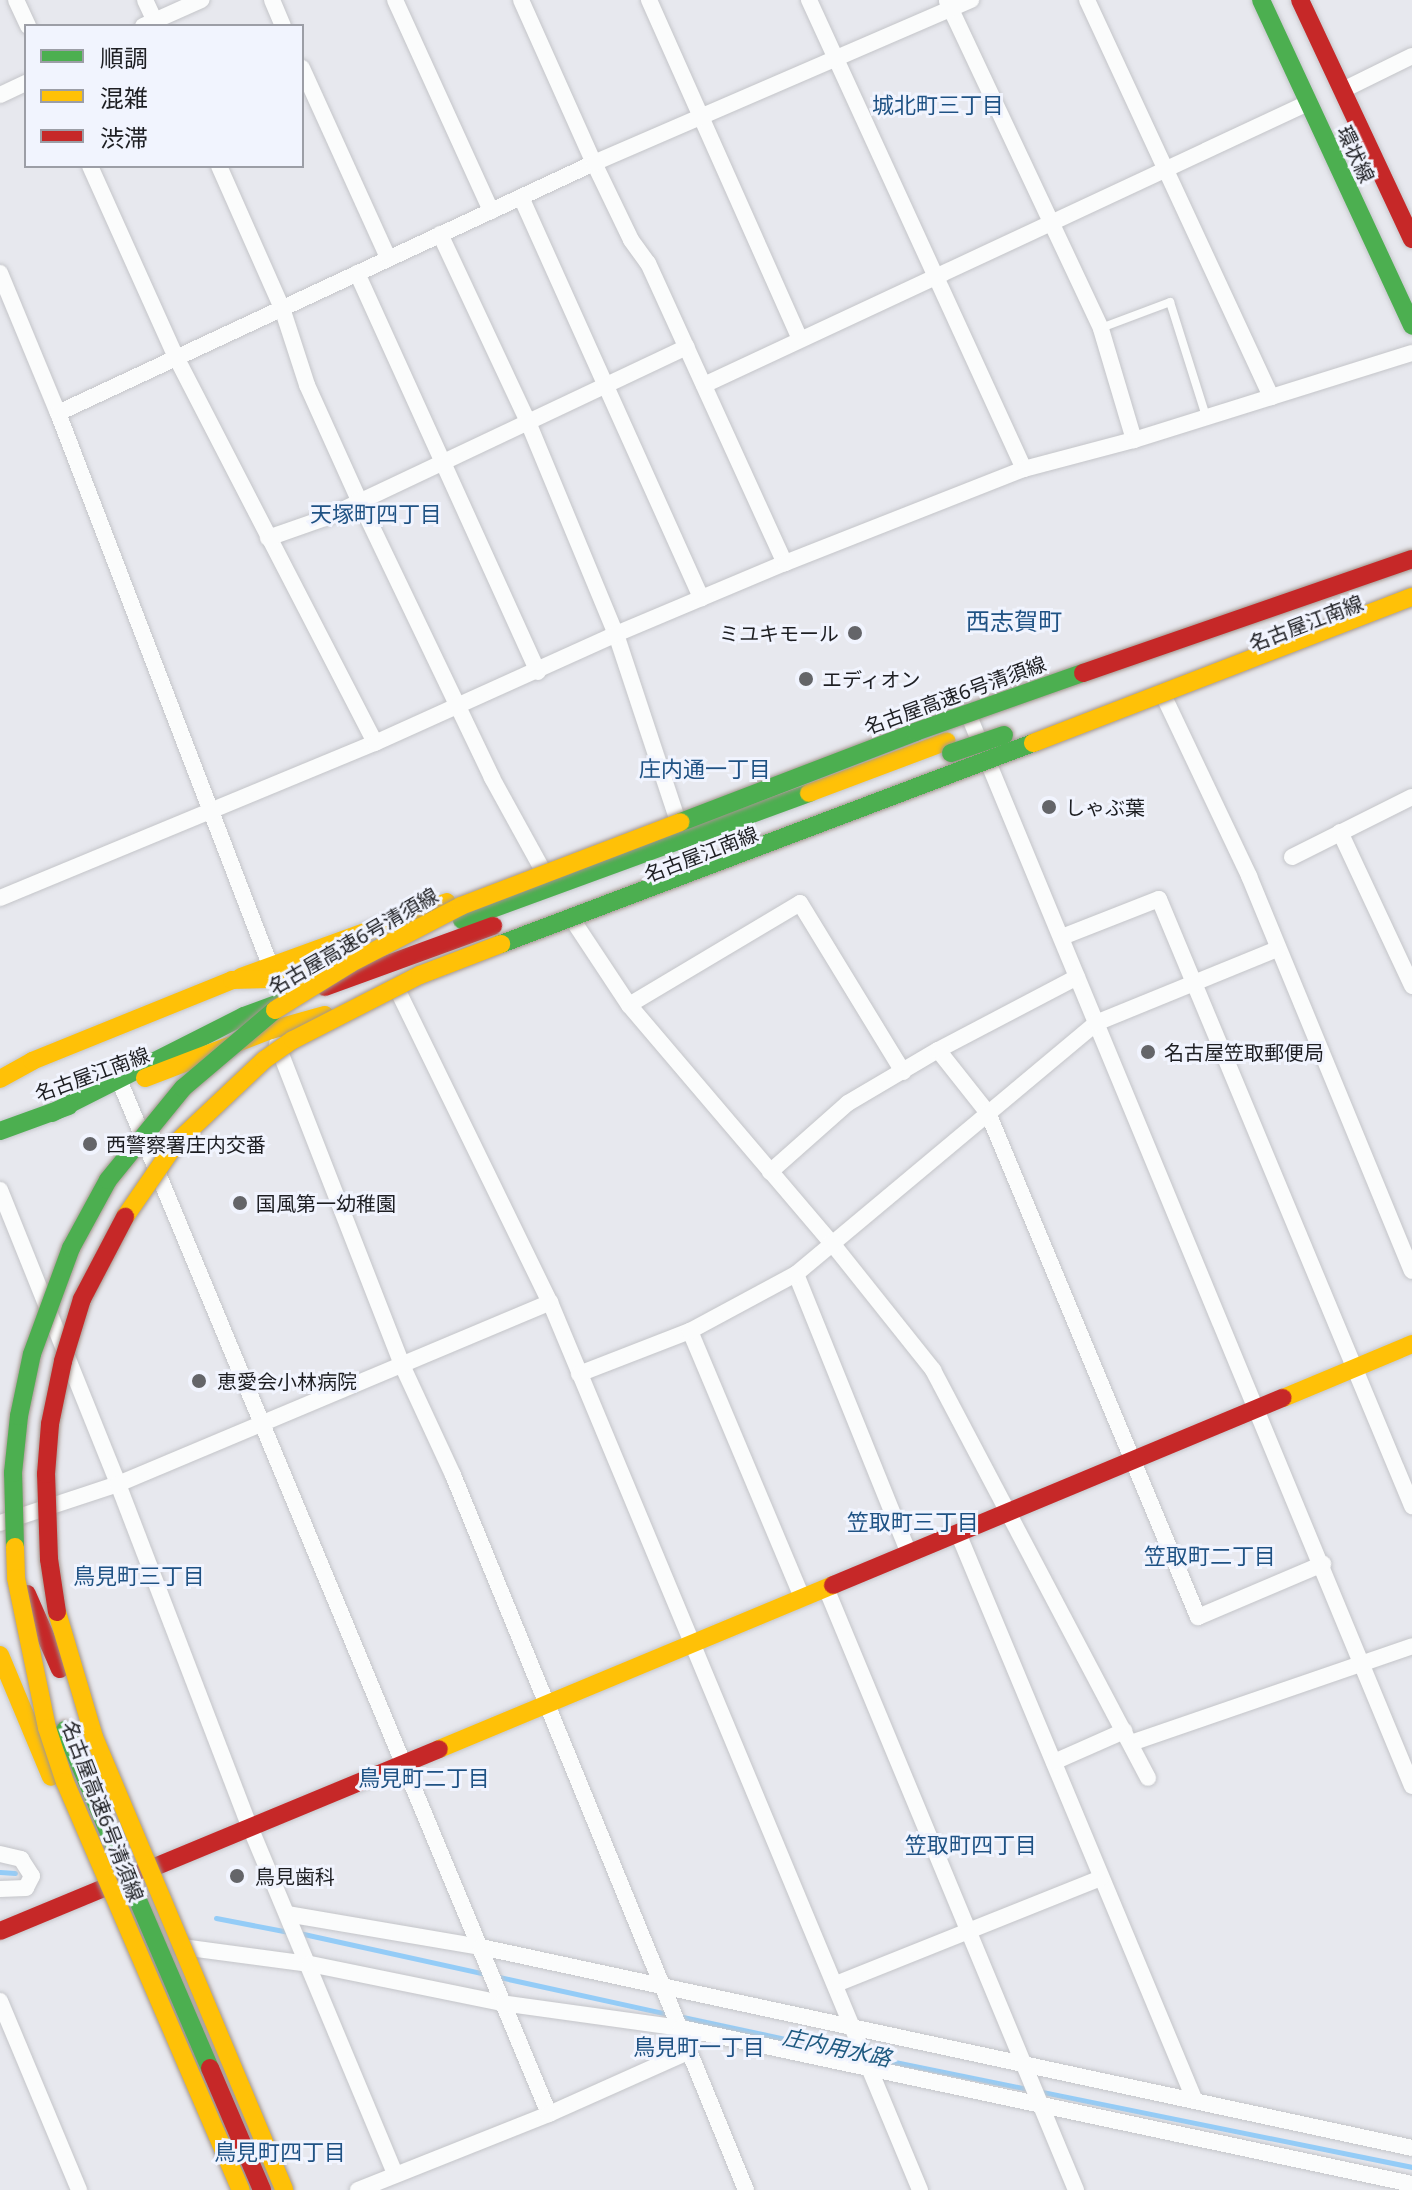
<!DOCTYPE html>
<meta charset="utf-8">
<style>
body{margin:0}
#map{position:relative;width:1412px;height:2190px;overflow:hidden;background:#e7e8ee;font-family:"Noto Sans","Noto Sans JP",sans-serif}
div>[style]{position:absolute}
.stream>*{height:5px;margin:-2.5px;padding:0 2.5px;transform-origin:2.5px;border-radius:2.5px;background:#94ccf7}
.roads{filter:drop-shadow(0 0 2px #c4c5c9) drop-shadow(0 0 2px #c4c5c9)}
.lane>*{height:8px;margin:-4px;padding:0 4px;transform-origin:4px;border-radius:4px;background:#fbfcfc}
.street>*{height:16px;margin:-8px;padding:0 8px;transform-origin:8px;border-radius:8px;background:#fbfcfc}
.fast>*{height:18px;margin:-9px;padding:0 9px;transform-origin:9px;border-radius:9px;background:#4caf50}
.slow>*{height:18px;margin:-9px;padding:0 9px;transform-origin:9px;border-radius:9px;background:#ffc107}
.jam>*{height:18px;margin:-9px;padding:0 9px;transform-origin:9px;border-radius:9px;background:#c62828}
.bridges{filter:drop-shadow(0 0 2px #a3968f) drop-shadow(0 0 2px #a3968f)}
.fast-bridge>*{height:18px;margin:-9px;padding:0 9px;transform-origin:9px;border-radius:9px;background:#4caf50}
.slow-bridge>*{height:18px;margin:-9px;padding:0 9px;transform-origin:9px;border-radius:9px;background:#ffc107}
.jam-bridge>*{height:18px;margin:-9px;padding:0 9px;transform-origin:9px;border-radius:9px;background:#c62828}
.dots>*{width:22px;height:22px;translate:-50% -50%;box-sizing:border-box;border:4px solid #f1f4fe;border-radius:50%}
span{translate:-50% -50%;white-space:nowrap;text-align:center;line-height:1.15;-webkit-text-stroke:6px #f1f4fe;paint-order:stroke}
.street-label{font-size:20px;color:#1d1e22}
.poi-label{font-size:20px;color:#1d1e22}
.right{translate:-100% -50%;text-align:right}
.left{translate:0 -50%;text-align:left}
.neighbourhood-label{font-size:22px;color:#1f5284}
.water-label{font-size:22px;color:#1e5980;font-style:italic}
.quarter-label{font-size:24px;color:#1f5284}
.legend{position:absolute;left:24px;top:24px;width:280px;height:144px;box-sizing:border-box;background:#f1f4fe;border:2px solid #9c9ea6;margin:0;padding:10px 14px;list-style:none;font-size:24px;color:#1d1e22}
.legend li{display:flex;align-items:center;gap:16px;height:40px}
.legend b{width:40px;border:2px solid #9c9ea6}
</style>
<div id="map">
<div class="stream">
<i style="left:0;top:1872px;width:15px;rotate:4deg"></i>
<i style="left:216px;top:1918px;width:74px;rotate:10.9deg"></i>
<i style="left:299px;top:1933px;width:378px;rotate:12.4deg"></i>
<i style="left:678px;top:2016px;width:186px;rotate:12.1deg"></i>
<i style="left:870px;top:2057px;width:553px;rotate:11.47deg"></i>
</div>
<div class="roads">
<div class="lane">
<i style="left:1101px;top:328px;width:74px;rotate:-20.6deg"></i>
<i style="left:1170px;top:302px;width:120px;rotate:72.5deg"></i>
</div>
<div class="street">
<i style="left:16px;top:0;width:29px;rotate:65deg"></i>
<i style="left:145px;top:0;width:29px;rotate:65deg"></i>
<i style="left:272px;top:0;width:28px;rotate:67deg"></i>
<i style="left:395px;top:0;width:232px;rotate:65.5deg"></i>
<i style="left:521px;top:0;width:179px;rotate:65.9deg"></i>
<i style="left:594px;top:163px;width:85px;rotate:64.3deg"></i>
<i style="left:631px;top:240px;width:29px;rotate:54deg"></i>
<i style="left:648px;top:263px;width:330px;rotate:65.5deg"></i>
<i style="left:649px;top:0;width:371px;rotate:66deg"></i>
<i style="left:809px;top:0;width:516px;rotate:65.37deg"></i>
<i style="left:1087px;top:0;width:438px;rotate:65.1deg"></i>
<i style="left:947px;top:1px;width:362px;rotate:64.8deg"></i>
<i style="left:1101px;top:329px;width:116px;rotate:73.4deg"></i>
<i style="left:143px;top:26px;width:64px;rotate:-24.1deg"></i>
<i style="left:302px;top:68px;width:209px;rotate:65.6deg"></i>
<i style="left:1343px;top:90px;width:77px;rotate:-26.2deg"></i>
<i style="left:0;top:95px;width:29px;rotate:-25deg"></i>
<i style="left:90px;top:166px;width:209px;rotate:65.8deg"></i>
<i style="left:176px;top:357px;width:434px;rotate:62.7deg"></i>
<i style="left:219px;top:166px;width:155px;rotate:66.1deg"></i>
<i style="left:282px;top:308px;width:81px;rotate:72deg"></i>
<i style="left:307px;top:385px;width:126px;rotate:65.7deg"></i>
<i style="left:359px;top:500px;width:308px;rotate:64.4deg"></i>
<i style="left:492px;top:778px;width:104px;rotate:61.2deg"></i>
<i style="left:521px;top:197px;width:440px;rotate:65.8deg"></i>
<i style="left:440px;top:234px;width:208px;rotate:64.9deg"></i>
<i style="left:528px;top:422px;width:230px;rotate:67.5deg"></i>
<i style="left:616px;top:634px;width:198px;rotate:71.7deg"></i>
<i style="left:0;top:273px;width:152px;rotate:67.5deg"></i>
<i style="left:58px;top:413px;width:591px;rotate:68.99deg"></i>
<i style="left:357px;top:273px;width:438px;rotate:65.6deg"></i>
<i style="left:704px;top:385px;width:667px;rotate:-25.03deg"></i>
<i style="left:58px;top:413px;width:591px;rotate:-25.01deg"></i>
<i style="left:594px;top:163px;width:411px;rotate:-23.4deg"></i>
<i style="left:268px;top:538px;width:60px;rotate:-19.3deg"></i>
<i style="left:325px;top:518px;width:400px;rotate:-25.3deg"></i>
<i style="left:1166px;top:701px;width:194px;rotate:64.6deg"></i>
<i style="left:1249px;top:876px;width:427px;rotate:67.6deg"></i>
<i style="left:969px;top:716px;width:1158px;rotate:67.51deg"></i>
<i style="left:1340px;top:832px;width:170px;rotate:64.9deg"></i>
<i style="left:1292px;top:857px;width:134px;rotate:-26.6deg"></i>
<i style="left:0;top:898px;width:406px;rotate:-22.5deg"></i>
<i style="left:375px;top:743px;width:265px;rotate:-24.3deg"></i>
<i style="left:616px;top:634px;width:183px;rotate:-22.8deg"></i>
<i style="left:785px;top:563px;width:257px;rotate:-21.5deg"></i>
<i style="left:1024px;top:469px;width:114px;rotate:-14.8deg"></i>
<i style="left:1134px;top:440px;width:291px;rotate:-17.4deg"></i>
<i style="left:576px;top:925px;width:96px;rotate:56.5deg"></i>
<i style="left:629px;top:1005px;width:311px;rotate:49.6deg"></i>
<i style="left:831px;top:1242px;width:164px;rotate:51.4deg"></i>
<i style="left:933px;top:1370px;width:461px;rotate:62.2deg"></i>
<i style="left:1062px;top:937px;width:104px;rotate:-21.4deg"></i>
<i style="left:1159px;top:899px;width:658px;rotate:67.37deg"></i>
<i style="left:399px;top:993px;width:344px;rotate:64deg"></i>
<i style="left:550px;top:1302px;width:962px;rotate:67.38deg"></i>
<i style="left:629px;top:1005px;width:199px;rotate:-30.8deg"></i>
<i style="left:800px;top:903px;width:198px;rotate:58.6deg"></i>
<i style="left:277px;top:1044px;width:344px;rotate:68.7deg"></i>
<i style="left:402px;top:1365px;width:121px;rotate:65.1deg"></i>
<i style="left:453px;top:1475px;width:773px;rotate:67.72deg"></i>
<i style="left:938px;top:1050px;width:80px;rotate:51.6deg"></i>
<i style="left:988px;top:1113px;width:546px;rotate:67.38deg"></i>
<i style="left:1198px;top:1617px;width:136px;rotate:-23deg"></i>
<i style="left:122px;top:1087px;width:1112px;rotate:67.42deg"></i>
<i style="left:770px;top:1172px;width:104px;rotate:-41.5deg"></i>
<i style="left:848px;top:1103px;width:104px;rotate:-30.5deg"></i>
<i style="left:938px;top:1050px;width:157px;rotate:-27.7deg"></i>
<i style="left:0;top:1190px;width:317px;rotate:68.1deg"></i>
<i style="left:118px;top:1484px;width:368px;rotate:69deg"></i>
<i style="left:250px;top:1827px;width:376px;rotate:67.3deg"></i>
<i style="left:796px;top:1274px;width:301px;rotate:68deg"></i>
<i style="left:690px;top:1331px;width:290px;rotate:67.2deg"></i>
<i style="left:579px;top:1374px;width:119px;rotate:-21.2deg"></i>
<i style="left:690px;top:1331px;width:120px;rotate:-28.3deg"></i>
<i style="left:796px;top:1274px;width:391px;rotate:-39.9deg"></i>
<i style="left:1096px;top:1023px;width:196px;rotate:-22.2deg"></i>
<i style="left:0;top:1523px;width:124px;rotate:-18.3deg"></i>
<i style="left:118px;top:1484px;width:469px;rotate:-22.8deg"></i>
<i style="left:958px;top:1533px;width:615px;rotate:67.35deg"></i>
<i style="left:826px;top:1588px;width:652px;rotate:67.45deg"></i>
<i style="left:1131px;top:1743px;width:297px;rotate:-19deg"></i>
<i style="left:1054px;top:1762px;width:77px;rotate:-23.9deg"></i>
<i style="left:0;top:1854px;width:22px;rotate:13deg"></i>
<i style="left:21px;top:1859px;width:20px;rotate:57deg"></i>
<i style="left:32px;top:1876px;width:13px;rotate:117deg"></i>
<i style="left:26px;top:1888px;width:26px;rotate:178deg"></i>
<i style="left:287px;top:1914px;width:197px;rotate:9.7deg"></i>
<i style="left:481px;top:1947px;width:952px;rotate:12.18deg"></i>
<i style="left:182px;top:1947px;width:129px;rotate:7.6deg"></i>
<i style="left:310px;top:1964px;width:195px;rotate:11.5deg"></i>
<i style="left:501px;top:2003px;width:182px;rotate:7.9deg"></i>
<i style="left:681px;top:2028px;width:747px;rotate:12.05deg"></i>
<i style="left:836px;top:1984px;width:285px;rotate:-21.8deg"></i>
<i style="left:0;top:2001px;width:205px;rotate:67.3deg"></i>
<i style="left:358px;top:2190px;width:206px;rotate:-21.7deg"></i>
<i style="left:549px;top:2114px;width:154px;rotate:-24.1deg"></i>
</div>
<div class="fast">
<i style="left:1261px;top:0;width:359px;rotate:65.1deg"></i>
<i style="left:462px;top:920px;width:370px;rotate:-20.1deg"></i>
<i style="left:52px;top:1113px;width:215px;rotate:-26.8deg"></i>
<i style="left:244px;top:1016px;width:40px;rotate:-20.2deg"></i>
<i style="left:0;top:1131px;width:73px;rotate:-19.9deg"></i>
</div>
<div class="slow">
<i style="left:809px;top:793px;width:147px;rotate:-20.6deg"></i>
<i style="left:241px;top:977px;width:219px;rotate:-20deg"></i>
<i style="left:145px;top:1078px;width:135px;rotate:-20.9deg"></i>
<i style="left:271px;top:1030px;width:56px;rotate:-15.5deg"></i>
<i style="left:0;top:1079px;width:37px;rotate:-29deg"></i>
<i style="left:32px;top:1061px;width:216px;rotate:-22deg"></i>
<i style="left:232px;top:980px;width:72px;rotate:-1.6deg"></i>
<i style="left:304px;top:978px;width:35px;rotate:-20deg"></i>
<i style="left:1283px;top:1398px;width:140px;rotate:-22.7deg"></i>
<i style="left:0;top:1655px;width:132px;rotate:67.3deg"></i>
<i style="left:439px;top:1749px;width:427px;rotate:-22.6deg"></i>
</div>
<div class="jam">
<i style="left:1300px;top:0;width:264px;rotate:64.9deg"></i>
<i style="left:325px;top:987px;width:179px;rotate:-20deg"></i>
<i style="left:833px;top:1585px;width:487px;rotate:-22.6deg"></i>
<i style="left:27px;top:1594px;width:82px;rotate:66.3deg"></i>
<i style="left:0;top:1931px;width:475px;rotate:-22.5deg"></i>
</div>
</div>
<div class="bridges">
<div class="fast-bridge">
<i style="left:951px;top:753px;width:56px;rotate:-18.8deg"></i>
<i style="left:681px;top:822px;width:251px;rotate:-21deg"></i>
<i style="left:915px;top:732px;width:178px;rotate:-19.4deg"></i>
<i style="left:501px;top:944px;width:569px;rotate:-20.7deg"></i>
<i style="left:15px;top:1547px;width:74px;rotate:-91.5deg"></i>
<i style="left:13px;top:1473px;width:57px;rotate:-84deg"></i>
<i style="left:19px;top:1416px;width:63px;rotate:-78.2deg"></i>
<i style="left:32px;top:1354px;width:113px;rotate:-69.8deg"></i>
<i style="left:71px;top:1248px;width:77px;rotate:-61.4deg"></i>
<i style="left:108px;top:1180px;width:119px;rotate:-50.8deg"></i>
<i style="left:183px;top:1088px;width:121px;rotate:-40.3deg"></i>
<i style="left:65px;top:1730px;width:368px;rotate:66.8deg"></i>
</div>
<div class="slow-bridge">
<i style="left:1033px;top:743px;width:406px;rotate:-21.1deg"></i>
<i style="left:275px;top:1010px;width:89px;rotate:-31.7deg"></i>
<i style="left:351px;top:963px;width:124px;rotate:-27.4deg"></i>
<i style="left:461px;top:906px;width:235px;rotate:-20.9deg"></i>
<i style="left:125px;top:1217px;width:90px;rotate:-55.4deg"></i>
<i style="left:176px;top:1143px;width:121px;rotate:-43.3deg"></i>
<i style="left:264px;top:1060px;width:35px;rotate:-35deg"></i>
<i style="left:293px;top:1040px;width:143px;rotate:-27.1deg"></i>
<i style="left:420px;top:975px;width:87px;rotate:-20.9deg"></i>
<i style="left:15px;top:1547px;width:31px;rotate:88deg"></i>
<i style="left:16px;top:1578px;width:153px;rotate:78.3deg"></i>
<i style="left:47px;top:1728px;width:57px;rotate:71.6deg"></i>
<i style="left:65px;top:1782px;width:444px;rotate:66.7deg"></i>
<i style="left:57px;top:1612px;width:130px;rotate:73.5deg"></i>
<i style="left:94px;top:1737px;width:491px;rotate:67.2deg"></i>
</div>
<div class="jam-bridge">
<i style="left:1083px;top:673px;width:348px;rotate:-19.1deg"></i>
<i style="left:57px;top:1612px;width:54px;rotate:-98.6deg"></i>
<i style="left:49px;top:1559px;width:85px;rotate:-92deg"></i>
<i style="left:46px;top:1474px;width:50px;rotate:-85.4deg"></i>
<i style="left:50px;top:1424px;width:64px;rotate:-78.3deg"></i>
<i style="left:63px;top:1361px;width:65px;rotate:-73deg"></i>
<i style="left:82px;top:1299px;width:93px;rotate:-62.3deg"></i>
<i style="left:210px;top:2068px;width:133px;rotate:66.9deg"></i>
</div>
</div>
<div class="dots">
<i style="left:855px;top:633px;background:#646569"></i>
<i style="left:806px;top:679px;background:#646569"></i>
<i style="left:1049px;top:807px;background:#646569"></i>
<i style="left:1148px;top:1052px;background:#646569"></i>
<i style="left:90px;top:1144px;background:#646569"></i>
<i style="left:240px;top:1203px;background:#646569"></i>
<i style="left:199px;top:1381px;background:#646569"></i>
<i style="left:237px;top:1876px;background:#646569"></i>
</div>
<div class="street-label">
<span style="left:1356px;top:154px;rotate:65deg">環状線</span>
<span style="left:1306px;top:623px;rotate:-21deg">名古屋江南線</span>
<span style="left:955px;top:695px;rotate:-20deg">名古屋高速6号清須線</span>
<span style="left:701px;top:854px;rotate:-21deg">名古屋江南線</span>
<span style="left:353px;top:941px;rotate:-30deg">名古屋高速6号清須線</span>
<span style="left:92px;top:1074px;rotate:-20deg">名古屋江南線</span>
<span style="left:103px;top:1811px;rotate:69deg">名古屋高速6号清須線</span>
</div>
<div class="poi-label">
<span class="right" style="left:839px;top:633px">ミユキモール</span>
<span class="left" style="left:822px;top:679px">エディオン</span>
<span class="left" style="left:1065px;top:807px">しゃぶ葉</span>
<span class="left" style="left:1164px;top:1052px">名古屋笠取郵便局</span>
<span class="left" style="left:106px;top:1144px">西警察署庄内交番</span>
<span class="left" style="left:256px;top:1203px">国風第一幼稚園</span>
<span class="left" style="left:217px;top:1381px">恵愛会小林病院</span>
<span class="left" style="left:255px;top:1876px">鳥見歯科</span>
</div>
<div class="neighbourhood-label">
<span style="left:938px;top:105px">城北町三丁目</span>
<span style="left:376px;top:514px">天塚町四丁目</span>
<span style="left:705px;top:769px">庄内通一丁目</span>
<span style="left:913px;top:1522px">笠取町三丁目</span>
<span style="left:1210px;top:1556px">笠取町二丁目</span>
<span style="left:139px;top:1576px">鳥見町三丁目</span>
<span style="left:424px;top:1778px">鳥見町二丁目</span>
<span style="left:971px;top:1845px">笠取町四丁目</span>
<span style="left:699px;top:2047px">鳥見町一丁目</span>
<span style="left:280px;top:2152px">鳥見町四丁目</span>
</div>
<div class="water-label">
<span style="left:837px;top:2047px;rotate:12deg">庄内用水路</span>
</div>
<div class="quarter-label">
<span style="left:1014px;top:621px">西志賀町</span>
</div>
<ul class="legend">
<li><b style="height:10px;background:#4caf50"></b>順調</li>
<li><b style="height:10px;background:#ffc107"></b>混雑</li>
<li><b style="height:10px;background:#c62828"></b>渋滞</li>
</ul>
</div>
